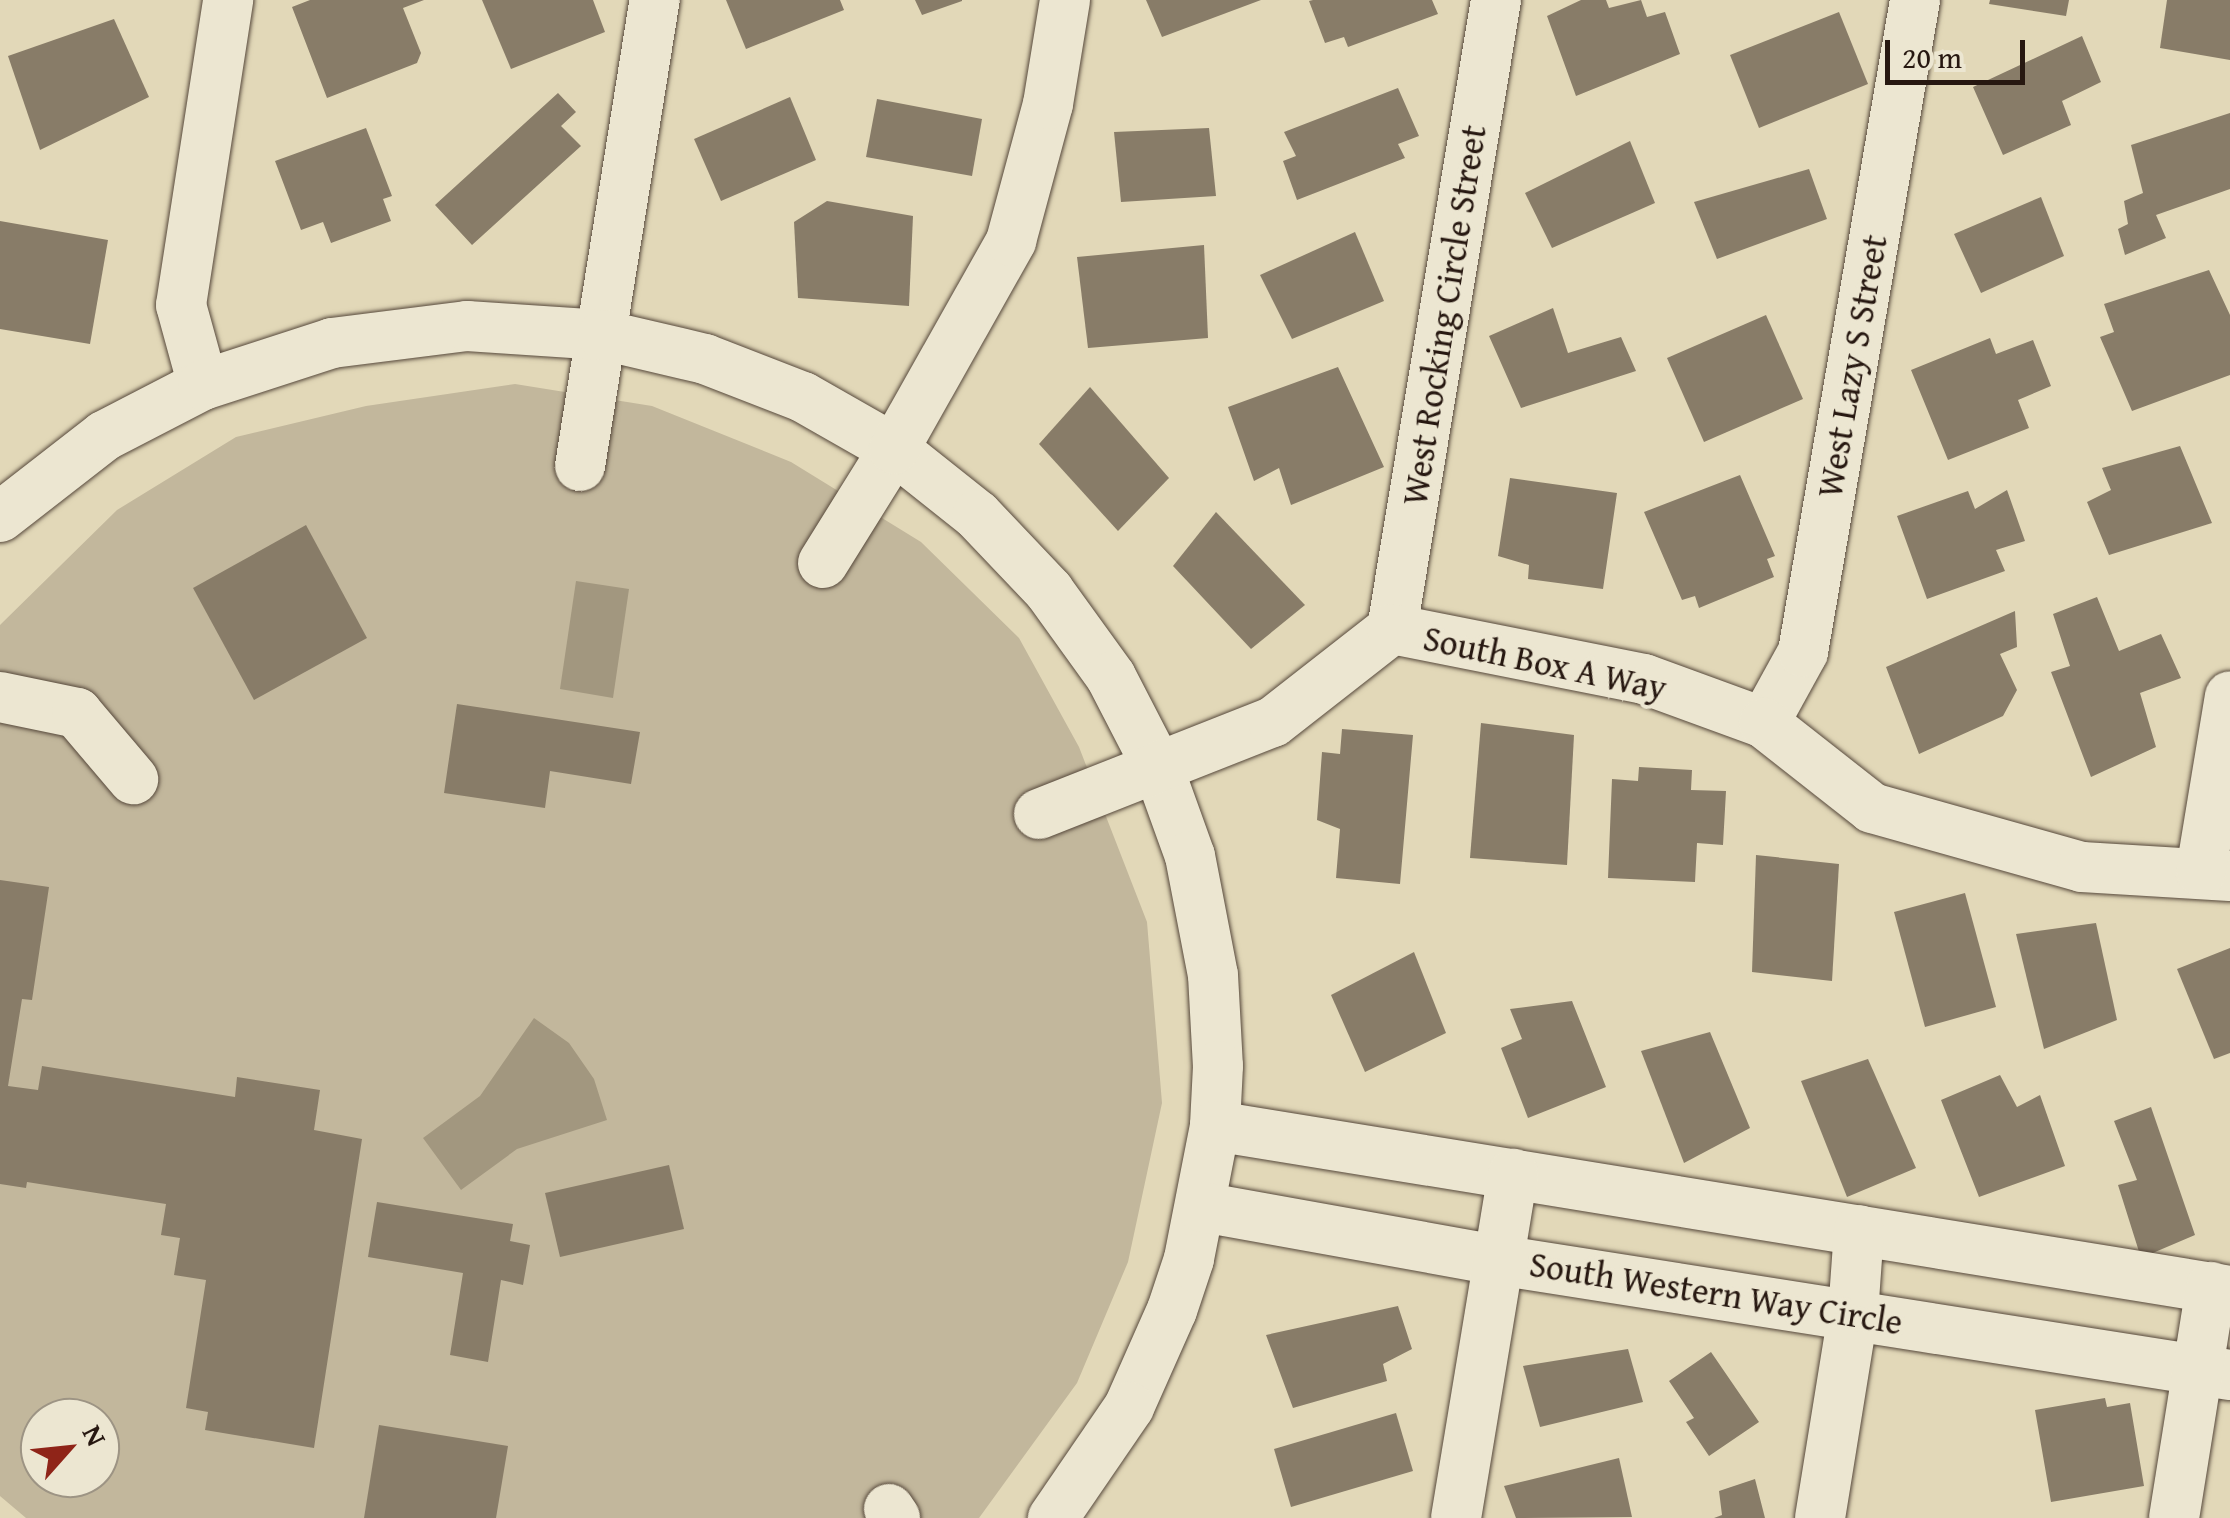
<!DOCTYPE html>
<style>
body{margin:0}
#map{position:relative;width:2230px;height:1518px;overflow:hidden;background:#e2d8b8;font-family:"Gentium Book Plus",serif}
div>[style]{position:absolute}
.green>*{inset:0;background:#c2b79c}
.water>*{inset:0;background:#a2977f}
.building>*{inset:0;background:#887c68}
.roads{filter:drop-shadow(0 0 2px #56483b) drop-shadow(0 0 2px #56483b)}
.minor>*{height:50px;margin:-25px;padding:0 25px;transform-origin:25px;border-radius:25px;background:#ece6d1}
span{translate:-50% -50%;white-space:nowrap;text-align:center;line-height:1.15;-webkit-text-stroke:8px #ece6d1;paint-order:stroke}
.street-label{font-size:35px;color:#271811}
.north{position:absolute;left:20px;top:1398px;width:100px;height:100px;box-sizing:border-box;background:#ece6d1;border:2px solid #9d9484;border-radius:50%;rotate:63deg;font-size:28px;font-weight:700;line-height:40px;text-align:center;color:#271811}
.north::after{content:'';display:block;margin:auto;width:35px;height:45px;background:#8f2418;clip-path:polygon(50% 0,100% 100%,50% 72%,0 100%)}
.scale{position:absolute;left:1885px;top:40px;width:140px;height:45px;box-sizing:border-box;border:5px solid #271811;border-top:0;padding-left:12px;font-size:30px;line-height:35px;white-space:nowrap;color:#271811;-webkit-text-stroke:8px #ece6d1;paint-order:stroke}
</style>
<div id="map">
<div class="green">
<i style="clip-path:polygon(evenodd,515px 384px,652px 406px,791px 462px,921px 542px,1019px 638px,1079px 747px,1147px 922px,1162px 1103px,1128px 1262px,1077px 1383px,979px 1518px,26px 1518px,0 1496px,0 625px,117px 510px,236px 437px,366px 406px,515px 384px,40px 1418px,100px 1418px,100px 1478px,40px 1478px,40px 1418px)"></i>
</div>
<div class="water">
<i style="clip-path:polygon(576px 581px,629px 589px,613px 698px,560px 689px)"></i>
<i style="clip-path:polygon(534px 1018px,569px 1043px,594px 1079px,607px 1120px,517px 1149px,461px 1190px,423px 1138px,480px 1096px)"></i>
</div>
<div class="building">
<i style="clip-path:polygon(310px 0,424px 0,403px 8px,421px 53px,417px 63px,327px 98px,292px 7px)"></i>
<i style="clip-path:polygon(482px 0,593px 0,605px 32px,511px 69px)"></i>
<i style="clip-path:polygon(726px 0,840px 0,844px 10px,746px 49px)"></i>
<i style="clip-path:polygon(915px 0,962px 0,962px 1px,922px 15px)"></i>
<i style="clip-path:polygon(1146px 0,1261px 0,1162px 37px)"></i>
<i style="clip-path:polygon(1313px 0,1432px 0,1438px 14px,1348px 47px,1344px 37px,1325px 43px,1309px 1px)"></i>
<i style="clip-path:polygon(1581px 0,1606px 0,1609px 8px,1641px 0,1647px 17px,1665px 12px,1680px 54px,1576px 96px,1547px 16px)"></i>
<i style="clip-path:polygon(1990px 0,2069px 0,2066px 16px,1989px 4px)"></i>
<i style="clip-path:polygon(2167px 0,2230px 0,2230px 60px,2160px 48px)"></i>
<i style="clip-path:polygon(1839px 12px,1868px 84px,1759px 128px,1730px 55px)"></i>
<i style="clip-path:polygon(114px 19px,149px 97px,40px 150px,8px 56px)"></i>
<i style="clip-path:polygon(2082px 36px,2101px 82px,2062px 101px,2071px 125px,2003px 155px,1973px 87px)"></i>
<i style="clip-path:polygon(1398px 88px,1419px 136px,1398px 144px,1405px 158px,1297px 200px,1283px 161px,1296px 156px,1284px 132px)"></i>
<i style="clip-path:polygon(558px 93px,576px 112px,561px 126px,581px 146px,472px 245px,435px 205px)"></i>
<i style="clip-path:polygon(790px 97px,816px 160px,721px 201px,694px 139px)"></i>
<i style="clip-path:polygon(877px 99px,982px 119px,972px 176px,866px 157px)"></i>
<i style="clip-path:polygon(2230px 113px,2230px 189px,2156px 215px,2166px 238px,2125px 255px,2118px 229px,2128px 224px,2124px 201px,2143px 193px,2131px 145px)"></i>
<i style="clip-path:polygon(366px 128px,392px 196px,383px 199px,391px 221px,331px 243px,323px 222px,301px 230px,275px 161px)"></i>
<i style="clip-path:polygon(1209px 128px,1216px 196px,1121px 202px,1114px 132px)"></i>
<i style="clip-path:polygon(1630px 141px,1655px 203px,1552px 248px,1525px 193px)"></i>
<i style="clip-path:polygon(1809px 169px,1827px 219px,1717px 259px,1694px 202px)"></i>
<i style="clip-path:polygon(2041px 197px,2064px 256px,1981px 293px,1954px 234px)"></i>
<i style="clip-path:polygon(827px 201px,913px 216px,909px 306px,798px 298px,794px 222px)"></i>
<i style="clip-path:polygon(0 221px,108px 240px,90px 344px,0 329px)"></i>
<i style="clip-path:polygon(1355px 232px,1384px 301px,1292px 339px,1260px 275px)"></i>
<i style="clip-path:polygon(1204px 245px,1208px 338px,1088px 348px,1077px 257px)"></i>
<i style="clip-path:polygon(2209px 270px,2230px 315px,2230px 375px,2132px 411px,2100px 337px,2114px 332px,2104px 304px)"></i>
<i style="clip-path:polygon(1553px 308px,1568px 353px,1621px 337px,1636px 371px,1521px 408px,1489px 336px)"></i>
<i style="clip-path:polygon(1766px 315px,1803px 399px,1704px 442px,1667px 358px)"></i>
<i style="clip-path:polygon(1990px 338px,1996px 354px,2033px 340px,2051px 386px,2018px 400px,2029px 428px,1948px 460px,1911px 370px)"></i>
<i style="clip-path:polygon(1338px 367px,1384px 467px,1291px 505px,1279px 468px,1254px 481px,1228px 407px)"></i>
<i style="clip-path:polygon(1090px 387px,1169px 478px,1118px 531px,1039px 444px)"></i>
<i style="clip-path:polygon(2180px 446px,2212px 523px,2109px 555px,2087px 502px,2111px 490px,2102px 468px)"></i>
<i style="clip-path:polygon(1740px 475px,1775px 556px,1767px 559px,1774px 577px,1699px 608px,1695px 596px,1682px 600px,1644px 512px)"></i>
<i style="clip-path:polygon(1510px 478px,1617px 493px,1603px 589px,1528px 579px,1529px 565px,1498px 556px)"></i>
<i style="clip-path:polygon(2007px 490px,2025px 541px,1996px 550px,2005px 571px,1927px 599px,1897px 516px,1968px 491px,1975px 509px)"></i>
<i style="clip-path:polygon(1216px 512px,1305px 605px,1251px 649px,1173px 566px)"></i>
<i style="clip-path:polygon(306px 525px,367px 638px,254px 700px,193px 588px)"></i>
<i style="clip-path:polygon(2097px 597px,2119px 651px,2161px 634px,2181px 678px,2140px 693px,2156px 747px,2091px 777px,2051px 672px,2070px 666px,2053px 614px)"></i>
<i style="clip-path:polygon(2015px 611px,2017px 647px,2000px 654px,2017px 690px,2003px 716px,1919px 754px,1886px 667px)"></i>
<i style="clip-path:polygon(457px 704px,640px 732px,631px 784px,550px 771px,545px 808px,444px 793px)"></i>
<i style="clip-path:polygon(1481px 723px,1574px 735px,1567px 865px,1470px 858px)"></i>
<i style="clip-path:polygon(1342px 729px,1413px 735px,1400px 884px,1336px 878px,1340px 829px,1317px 820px,1322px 752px,1340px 754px)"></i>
<i style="clip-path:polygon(1639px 767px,1692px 770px,1691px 790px,1726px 791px,1723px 845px,1697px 843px,1695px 882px,1608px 878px,1612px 779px,1638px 781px)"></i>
<i style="clip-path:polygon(1756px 855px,1839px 864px,1832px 981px,1752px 972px)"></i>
<i style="clip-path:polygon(0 880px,49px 887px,32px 1000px,22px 999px,8px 1086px,38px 1090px,42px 1066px,235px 1097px,237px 1077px,320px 1090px,314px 1130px,362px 1139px,314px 1448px,205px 1430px,208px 1412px,186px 1408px,206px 1280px,174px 1275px,180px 1238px,161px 1235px,166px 1204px,27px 1182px,26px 1188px,0 1184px)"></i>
<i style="clip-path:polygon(1965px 893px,1996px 1007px,1925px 1027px,1894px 912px)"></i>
<i style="clip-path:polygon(2096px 923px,2117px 1020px,2044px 1049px,2016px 934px)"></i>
<i style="clip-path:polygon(2230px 948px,2230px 1053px,2214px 1059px,2177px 969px)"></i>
<i style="clip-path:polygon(1414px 952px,1446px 1033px,1365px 1072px,1331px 995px)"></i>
<i style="clip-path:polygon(1572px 1001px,1606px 1087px,1528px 1118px,1501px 1048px,1522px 1039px,1510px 1009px)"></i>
<i style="clip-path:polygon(1710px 1032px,1750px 1128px,1684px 1163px,1641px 1051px)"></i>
<i style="clip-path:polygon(1868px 1059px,1916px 1168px,1847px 1197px,1801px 1081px)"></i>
<i style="clip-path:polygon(2000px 1075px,2017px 1107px,2040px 1095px,2065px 1166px,1979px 1197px,1941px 1100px)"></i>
<i style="clip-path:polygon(2151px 1107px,2195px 1235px,2141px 1258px,2118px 1185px,2137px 1180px,2114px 1121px)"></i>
<i style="clip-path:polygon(669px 1165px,684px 1229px,560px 1257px,545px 1193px)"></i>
<i style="clip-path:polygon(377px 1202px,513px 1224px,510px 1241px,530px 1245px,523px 1285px,501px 1280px,488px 1362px,450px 1355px,463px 1273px,368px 1257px)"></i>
<i style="clip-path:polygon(1398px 1306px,1412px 1349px,1383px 1364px,1387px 1381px,1293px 1408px,1266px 1335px)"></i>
<i style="clip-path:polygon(1628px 1349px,1643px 1402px,1540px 1427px,1523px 1366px)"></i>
<i style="clip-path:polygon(1711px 1352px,1759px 1422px,1709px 1456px,1686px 1422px,1694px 1418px,1669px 1381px)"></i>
<i style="clip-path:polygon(2105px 1398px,2107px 1407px,2130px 1403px,2144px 1486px,2051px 1502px,2035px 1410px)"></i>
<i style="clip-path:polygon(1396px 1413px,1413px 1471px,1291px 1507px,1274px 1449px)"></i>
<i style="clip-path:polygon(379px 1425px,508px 1446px,496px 1518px,364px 1518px)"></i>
<i style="clip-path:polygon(1619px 1458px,1632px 1517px,1516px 1518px,1504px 1486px)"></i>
<i style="clip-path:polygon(1755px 1479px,1765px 1518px,1714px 1518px,1722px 1515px,1719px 1491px)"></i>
</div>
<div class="roads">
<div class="minor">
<i style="left:203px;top:385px;width:83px;rotate:-105.4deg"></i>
<i style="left:181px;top:305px;width:309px;rotate:-81.2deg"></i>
<i style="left:580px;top:466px;width:472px;rotate:-80.9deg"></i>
<i style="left:0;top:517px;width:132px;rotate:-37.9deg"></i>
<i style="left:104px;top:436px;width:111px;rotate:-27.3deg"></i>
<i style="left:203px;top:385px;width:136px;rotate:-18deg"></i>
<i style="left:332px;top:343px;width:136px;rotate:-7.2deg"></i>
<i style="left:467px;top:326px;width:136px;rotate:3.8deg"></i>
<i style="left:603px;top:335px;width:105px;rotate:13.2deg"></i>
<i style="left:705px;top:359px;width:105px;rotate:21.2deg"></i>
<i style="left:803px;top:397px;width:105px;rotate:29.7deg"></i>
<i style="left:894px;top:449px;width:106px;rotate:38.5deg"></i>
<i style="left:977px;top:515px;width:105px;rotate:46.5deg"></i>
<i style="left:1049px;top:591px;width:106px;rotate:54.2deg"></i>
<i style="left:1111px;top:677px;width:105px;rotate:62.7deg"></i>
<i style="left:1159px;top:770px;width:91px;rotate:70.2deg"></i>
<i style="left:1190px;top:856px;width:121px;rotate:79.1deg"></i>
<i style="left:1213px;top:975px;width:91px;rotate:86.9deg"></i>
<i style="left:1218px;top:1066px;width:60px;rotate:92.9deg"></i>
<i style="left:1215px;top:1126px;width:136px;rotate:101.1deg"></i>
<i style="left:1189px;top:1259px;width:54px;rotate:108.4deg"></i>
<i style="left:1172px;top:1310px;width:106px;rotate:113.9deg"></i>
<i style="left:1129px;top:1407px;width:135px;rotate:124.4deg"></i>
<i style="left:823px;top:563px;width:134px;rotate:-58.1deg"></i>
<i style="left:894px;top:449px;width:239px;rotate:-60.6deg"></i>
<i style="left:1011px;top:241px;width:142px;rotate:-74.9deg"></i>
<i style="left:1048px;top:104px;width:105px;rotate:-80.7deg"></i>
<i style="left:1392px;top:629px;width:638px;rotate:-80.61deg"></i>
<i style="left:0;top:697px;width:79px;rotate:11.7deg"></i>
<i style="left:77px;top:713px;width:87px;rotate:49.7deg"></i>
<i style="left:1764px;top:723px;width:81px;rotate:-61.2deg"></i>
<i style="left:1803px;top:652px;width:662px;rotate:-80.25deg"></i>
<i style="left:1039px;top:814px;width:251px;rotate:-21.5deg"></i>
<i style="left:1273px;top:722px;width:151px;rotate:-38deg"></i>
<i style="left:1392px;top:629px;width:257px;rotate:11.2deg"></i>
<i style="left:1644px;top:679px;width:128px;rotate:20.1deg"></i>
<i style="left:1764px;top:723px;width:137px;rotate:38.2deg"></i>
<i style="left:1872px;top:808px;width:218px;rotate:15.7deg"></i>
<i style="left:2082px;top:867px;width:148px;rotate:3.5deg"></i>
<i style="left:2201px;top:871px;width:177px;rotate:-80.6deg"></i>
<i style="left:1215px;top:1126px;width:1028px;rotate:9.23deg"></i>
<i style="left:1202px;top:1207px;width:301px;rotate:10.2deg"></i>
<i style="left:1498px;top:1260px;width:741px;rotate:8.93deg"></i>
<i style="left:889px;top:1509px;width:11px;rotate:56deg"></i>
<i style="left:1456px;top:1518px;width:349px;rotate:-80.6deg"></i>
<i style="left:1820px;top:1518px;width:207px;rotate:-80.8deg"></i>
<i style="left:1853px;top:1314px;width:84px;rotate:-85.9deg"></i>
<i style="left:2174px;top:1518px;width:234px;rotate:-80.9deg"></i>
</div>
</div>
<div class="street-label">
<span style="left:1444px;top:315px;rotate:-81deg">West Rocking Circle Street</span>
<span style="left:1852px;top:366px;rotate:-80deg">West Lazy S Street</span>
<span style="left:1545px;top:663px;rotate:12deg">South Box A Way</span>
<span style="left:1716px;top:1293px;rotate:9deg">South Western Way Circle</span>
</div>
<div class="north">N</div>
<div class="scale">20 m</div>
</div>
